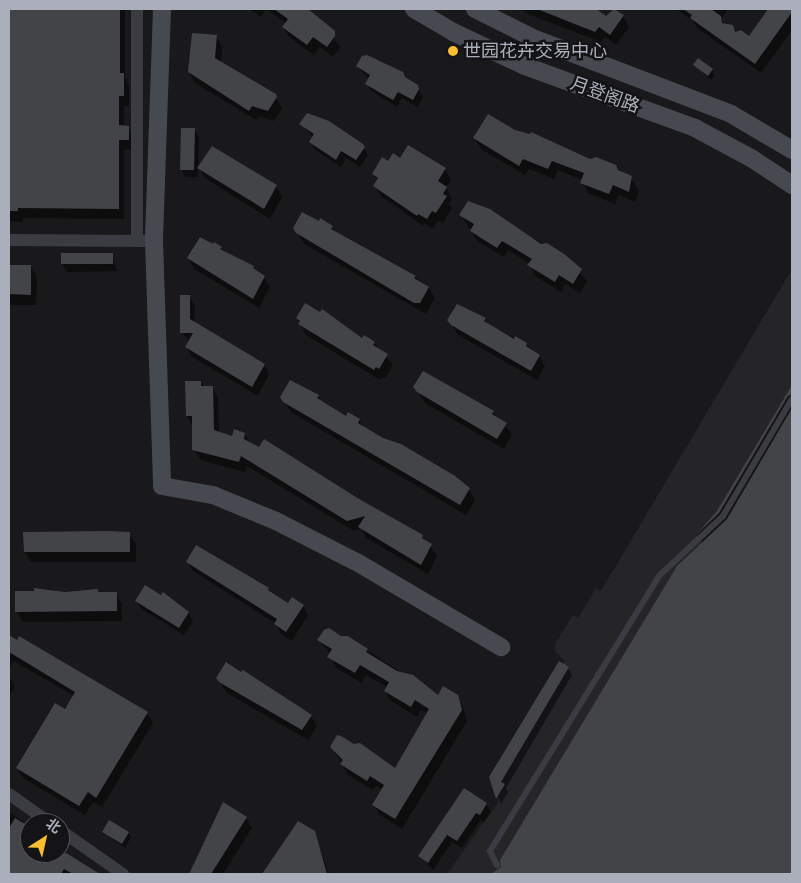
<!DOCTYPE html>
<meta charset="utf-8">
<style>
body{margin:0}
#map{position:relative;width:801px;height:883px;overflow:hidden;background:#19191b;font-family:Signika,"Noto Sans SC",sans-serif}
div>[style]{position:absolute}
.built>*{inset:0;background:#252528}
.shadow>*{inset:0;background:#0007}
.building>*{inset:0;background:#434448}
.lane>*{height:6px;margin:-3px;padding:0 3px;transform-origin:3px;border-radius:3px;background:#3b3c42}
.street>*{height:12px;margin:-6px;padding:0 6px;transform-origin:6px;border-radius:6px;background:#3b3c42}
.secondary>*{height:18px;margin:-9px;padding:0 9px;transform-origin:9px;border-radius:9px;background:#474950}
.dots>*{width:14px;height:14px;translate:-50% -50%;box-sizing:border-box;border:2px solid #141416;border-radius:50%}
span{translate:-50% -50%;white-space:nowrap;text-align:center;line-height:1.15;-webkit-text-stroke:5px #141416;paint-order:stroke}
.poi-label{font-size:18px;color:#abafbb}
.left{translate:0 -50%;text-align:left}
.street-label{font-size:18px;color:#abafbb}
.frame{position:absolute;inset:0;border:10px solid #abafbb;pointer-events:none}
.north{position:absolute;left:20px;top:813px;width:50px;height:50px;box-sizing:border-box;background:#141416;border:1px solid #505258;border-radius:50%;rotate:35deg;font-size:14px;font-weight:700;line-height:20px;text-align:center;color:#abafbb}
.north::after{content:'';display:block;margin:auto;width:18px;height:22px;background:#fbbe31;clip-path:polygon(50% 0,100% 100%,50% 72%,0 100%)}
</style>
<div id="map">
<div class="built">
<i style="clip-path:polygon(792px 269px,792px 874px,447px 874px,499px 801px,494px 778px,565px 661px,555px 652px,555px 644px,573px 615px,578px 618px,596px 588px,601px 591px)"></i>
</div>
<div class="shadow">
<i style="clip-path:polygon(9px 9px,125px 9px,125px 77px,129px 85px,129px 106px,124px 106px,124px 127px,128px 127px,134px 137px,134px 150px,124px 150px,124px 219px,23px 218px,23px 222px,9px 221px)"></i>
<i style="clip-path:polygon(249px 9px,304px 9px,320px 19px,340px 47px,333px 57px,320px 47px,314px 55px,289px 37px,283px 27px,286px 23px,266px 9px,261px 17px)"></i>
<i style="clip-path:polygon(521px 9px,594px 9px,607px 18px,613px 9px,623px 16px,629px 27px,616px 45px,605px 37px,601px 42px,528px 14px)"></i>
<i style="clip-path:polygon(676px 9px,728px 9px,721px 19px,724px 24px,732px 26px,736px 33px,749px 37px,768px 9px,792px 9px,792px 30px,761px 73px,697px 28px,693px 21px)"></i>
<i style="clip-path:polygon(216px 36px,222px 47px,221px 64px,276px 98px,282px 109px,274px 121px,259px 116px,256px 120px,195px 83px,189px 72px)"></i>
<i style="clip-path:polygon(363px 57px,385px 63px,417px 86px,423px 98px,417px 107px,402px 98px,397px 107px,371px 91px,367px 84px,369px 79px,357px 66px)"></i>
<i style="clip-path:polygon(695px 65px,712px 70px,715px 75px,711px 80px)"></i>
<i style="clip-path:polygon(307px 114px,328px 122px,364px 148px,368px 155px,360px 167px,346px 158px,341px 167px,315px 150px,311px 142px,314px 138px,301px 124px)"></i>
<i style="clip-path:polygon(194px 129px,199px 137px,198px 177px,186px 177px,181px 169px)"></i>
<i style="clip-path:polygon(515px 132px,590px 160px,615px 166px,633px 181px,639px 191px,635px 202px,619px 195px,615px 204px,588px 193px,582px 180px,558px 170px,554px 179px,529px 169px,525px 175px,481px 149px,474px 138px)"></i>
<i style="clip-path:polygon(400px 160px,445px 169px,451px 180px,446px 188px,452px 199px,449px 203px,452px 208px,443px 223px,438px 220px,433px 229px,424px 223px,423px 226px,381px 196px,375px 186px,377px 181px,373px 174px,389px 163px)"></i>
<i style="clip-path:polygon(199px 168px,276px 186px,282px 197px,270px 219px,205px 178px)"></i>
<i style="clip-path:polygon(461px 215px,510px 226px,564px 255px,587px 281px,580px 293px,565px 284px,561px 292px,535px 276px,530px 264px,508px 250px,504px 257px,477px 241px)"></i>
<i style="clip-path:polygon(319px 223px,332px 227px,335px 232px,415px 276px,429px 288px,435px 298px,426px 314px,304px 244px,294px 228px)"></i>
<i style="clip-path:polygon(215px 244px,264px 277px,270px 287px,259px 308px,194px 269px,188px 258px)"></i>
<i style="clip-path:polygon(112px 255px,117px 271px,67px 272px,62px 264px)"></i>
<i style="clip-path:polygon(9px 266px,31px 266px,37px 277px,36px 305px,9px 305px)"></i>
<i style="clip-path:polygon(189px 296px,195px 306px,194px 323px,264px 365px,269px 374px,258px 396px,192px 357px,187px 347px,190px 342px,181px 332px)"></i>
<i style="clip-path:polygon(297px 318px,374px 343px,393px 365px,385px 379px,382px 377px,380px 380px,306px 335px)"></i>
<i style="clip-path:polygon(485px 319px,489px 325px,526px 344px,539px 356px,545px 366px,537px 380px,458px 335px,448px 320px)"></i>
<i style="clip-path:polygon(201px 382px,204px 387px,212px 387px,218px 398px,219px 433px,233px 437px,245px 434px,250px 444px,422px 536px,437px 555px,428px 574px,366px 538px,361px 529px,354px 531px,247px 466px,245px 472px,200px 460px,194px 449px,193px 426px,187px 416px)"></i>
<i style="clip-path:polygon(415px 387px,493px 412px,512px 434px,504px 449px,425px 403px)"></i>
<i style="clip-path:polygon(792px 388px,792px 874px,493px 874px,503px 868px,703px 544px,697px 535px,718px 512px)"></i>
<i style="clip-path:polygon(318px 396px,322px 402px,346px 417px,359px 420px,364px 428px,383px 440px,401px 445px,469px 489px,475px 500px,466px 515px,291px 412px,281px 397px)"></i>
<i style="clip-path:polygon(129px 534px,136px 544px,136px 562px,31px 562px,25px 552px)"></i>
<i style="clip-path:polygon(187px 562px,268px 589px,289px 604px,303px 606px,308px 615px,292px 641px,281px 634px,275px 623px,193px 571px)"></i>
<i style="clip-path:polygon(49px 589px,65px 594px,97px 591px,99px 593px,116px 593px,122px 604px,122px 621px,23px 622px,17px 612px,16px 592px)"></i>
<i style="clip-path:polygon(163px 594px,188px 613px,193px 621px,184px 635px,141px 609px,137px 601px)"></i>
<i style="clip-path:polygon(9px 637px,147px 713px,153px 723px,102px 807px,93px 802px,85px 815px,23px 778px,17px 768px,74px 696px,14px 661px,9px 669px)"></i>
<i style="clip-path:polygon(319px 640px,367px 650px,438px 697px,457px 696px,463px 707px,467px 721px,402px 829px,380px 815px,374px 805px,383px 790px,376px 786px,373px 790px,348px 775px,332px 747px,395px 770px,428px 714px,421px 710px,417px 717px,391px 701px,385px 691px,387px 687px,366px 675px,361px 683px,335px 667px,330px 654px)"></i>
<i style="clip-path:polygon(568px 668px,572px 675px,506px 788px,508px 792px,501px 804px,491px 777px)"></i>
<i style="clip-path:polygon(9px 676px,15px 686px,9px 697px)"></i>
<i style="clip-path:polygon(217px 678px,311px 716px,317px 726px,308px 740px,227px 693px)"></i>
<i style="clip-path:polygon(464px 790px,486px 804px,491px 812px,484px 822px,481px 820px,462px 848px,452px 842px,433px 870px,420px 856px)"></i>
<i style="clip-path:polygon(223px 804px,246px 818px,252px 828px,223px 874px,190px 874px)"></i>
<i style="clip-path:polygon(9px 812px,30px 827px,30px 853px,60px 853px,60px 848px,93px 874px,9px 874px)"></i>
<i style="clip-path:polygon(299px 823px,314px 832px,329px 874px,266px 874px)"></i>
<i style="clip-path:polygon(103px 832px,129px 833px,131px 837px,125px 848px)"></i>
</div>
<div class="building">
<i style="clip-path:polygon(9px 9px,120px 9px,120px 73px,124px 73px,124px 96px,119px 96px,119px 125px,129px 126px,129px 140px,119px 140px,119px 209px,18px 208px,18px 211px,9px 211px)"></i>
<i style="clip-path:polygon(274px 9px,308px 9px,335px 31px,335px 36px,327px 47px,313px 37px,307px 45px,282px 27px,288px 19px)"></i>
<i style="clip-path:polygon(537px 9px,596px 9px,606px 16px,614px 9px,624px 15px,610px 35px,599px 27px,595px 32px)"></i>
<i style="clip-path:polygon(683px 9px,711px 9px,721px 16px,722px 23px,733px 25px,735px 32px,741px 30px,749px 36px,768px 9px,792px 9px,792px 12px,755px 64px,690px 18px,692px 15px)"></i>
<i style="clip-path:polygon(192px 33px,217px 35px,215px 58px,276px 94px,277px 97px,268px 111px,252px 106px,249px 111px,188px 72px)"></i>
<i style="clip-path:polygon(367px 55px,403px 72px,405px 77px,418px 85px,419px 89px,413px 100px,398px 92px,393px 100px,365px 84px,370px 75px,356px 66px,362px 56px)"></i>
<i style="clip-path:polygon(698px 58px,713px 69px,708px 76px,693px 65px)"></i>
<i style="clip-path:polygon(307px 113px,329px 121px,363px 144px,365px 147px,356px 160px,341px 151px,336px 160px,309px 142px,314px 134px,299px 124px)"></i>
<i style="clip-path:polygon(488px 114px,515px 130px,530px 134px,531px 132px,590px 159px,596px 157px,616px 165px,618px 170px,632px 176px,629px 192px,613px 185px,609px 194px,580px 183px,584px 173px,552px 161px,548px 169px,523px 159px,519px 166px,473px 138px)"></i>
<i style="clip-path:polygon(181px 128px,195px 128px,194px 170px,180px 170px)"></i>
<i style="clip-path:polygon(408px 145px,446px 168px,438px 181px,447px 187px,443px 194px,447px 196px,436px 213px,432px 211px,427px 219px,418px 214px,417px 216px,373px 186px,378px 178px,372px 174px,382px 157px,388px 161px,393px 153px,400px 158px)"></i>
<i style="clip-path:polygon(212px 146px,277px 185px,264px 209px,197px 168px)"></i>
<i style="clip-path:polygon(468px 201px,490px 209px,541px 244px,547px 243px,564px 254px,582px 269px,573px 284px,559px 275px,555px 282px,527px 265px,532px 259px,502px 241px,497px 248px,470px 231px,474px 224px,459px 215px)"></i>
<i style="clip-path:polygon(302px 212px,319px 221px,320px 218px,333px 226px,331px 229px,416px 276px,414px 278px,429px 287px,420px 303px,414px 303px,296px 233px,293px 228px)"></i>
<i style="clip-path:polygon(200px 237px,213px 244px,214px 242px,222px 247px,220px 249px,254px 266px,253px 268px,265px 276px,253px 299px,187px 258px)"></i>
<i style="clip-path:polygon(61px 253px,113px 253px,113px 264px,61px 264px)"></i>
<i style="clip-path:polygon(9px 265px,31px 265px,31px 295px,9px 294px)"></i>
<i style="clip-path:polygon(180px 295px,190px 295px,190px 319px,265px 364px,252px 387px,185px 347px,193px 333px,180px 333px)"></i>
<i style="clip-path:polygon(305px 303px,320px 312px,322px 309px,362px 338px,364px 335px,375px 342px,373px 345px,388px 354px,379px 369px,376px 367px,374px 370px,298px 324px,300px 321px,296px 318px)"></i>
<i style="clip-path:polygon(457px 304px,486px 318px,484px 321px,514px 339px,515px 336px,527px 343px,526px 346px,540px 355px,531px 371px,451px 325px,447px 320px)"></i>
<i style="clip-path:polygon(423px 371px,494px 411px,492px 414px,507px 423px,497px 439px,417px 392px,413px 387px)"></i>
<i style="clip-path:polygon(290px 380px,319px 395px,317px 398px,346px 416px,348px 412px,360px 419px,358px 423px,383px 438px,401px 444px,455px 476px,470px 488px,460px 505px,283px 402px,280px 397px)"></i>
<i style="clip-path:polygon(185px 381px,201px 381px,201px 386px,213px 386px,214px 430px,232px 436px,234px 429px,245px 433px,244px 439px,259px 447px,264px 439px,359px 499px,423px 535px,422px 538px,432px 544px,421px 565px,358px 527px,365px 516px,347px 521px,241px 456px,239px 462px,192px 450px,192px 416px,186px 416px)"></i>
<i style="clip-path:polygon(792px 385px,792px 394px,788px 396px,719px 513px,696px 535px,717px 511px)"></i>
<i style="clip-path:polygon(792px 408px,792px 874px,491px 874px,501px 867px,500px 860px,677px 566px,727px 519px)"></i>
<i style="clip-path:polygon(108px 531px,130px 532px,130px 552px,24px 552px,23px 532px)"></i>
<i style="clip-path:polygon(196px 545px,269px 588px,268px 590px,288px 603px,292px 597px,304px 605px,286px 632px,274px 624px,277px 619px,186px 562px)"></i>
<i style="clip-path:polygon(145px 585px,161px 595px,163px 592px,189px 612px,179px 628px,135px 601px)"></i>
<i style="clip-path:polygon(34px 588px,65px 592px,98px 589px,98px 592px,117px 592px,117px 611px,15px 612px,15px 591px,34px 591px)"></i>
<i style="clip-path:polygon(329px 628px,341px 636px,348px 636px,368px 649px,366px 652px,397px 671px,413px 675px,438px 695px,443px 686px,458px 695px,462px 710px,395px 819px,372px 805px,384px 785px,370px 776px,367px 781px,340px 764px,343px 760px,330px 747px,337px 735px,341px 736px,354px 744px,360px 743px,395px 768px,429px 709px,415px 700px,411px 707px,384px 691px,389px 682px,360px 665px,355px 673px,327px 657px,332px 649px,317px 640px,324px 630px)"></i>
<i style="clip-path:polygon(9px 635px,17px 640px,19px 636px,148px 712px,96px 798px,88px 792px,79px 806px,16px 768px,55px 703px,65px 709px,75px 692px,9px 652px)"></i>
<i style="clip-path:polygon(559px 661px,569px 667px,501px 782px,505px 784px,496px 799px,489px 777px)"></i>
<i style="clip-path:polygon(226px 662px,241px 672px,243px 670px,312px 715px,302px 730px,219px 682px,216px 678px)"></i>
<i style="clip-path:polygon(464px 788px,487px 803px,480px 815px,476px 813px,457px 841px,447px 835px,428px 863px,418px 856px)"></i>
<i style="clip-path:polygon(223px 802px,247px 817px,211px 874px,189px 874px)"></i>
<i style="clip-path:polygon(15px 818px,30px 827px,30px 853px,66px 853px,100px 874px,73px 874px,64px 869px,61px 874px,9px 874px,9px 828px)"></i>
<i style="clip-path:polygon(109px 820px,129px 832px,122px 844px,102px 832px)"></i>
<i style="clip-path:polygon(298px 821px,315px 831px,327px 874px,262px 874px)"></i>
</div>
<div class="lane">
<i style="left:497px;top:865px;width:16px;rotate:-117deg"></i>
<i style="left:490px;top:851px;width:324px;rotate:-58.4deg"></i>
<i style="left:660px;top:575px;width:86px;rotate:-43.1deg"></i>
<i style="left:723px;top:516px;width:136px;rotate:-59.5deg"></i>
</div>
<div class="street">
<i style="left:9px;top:240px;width:135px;rotate:0.4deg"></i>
<i style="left:137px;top:241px;width:232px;rotate:-90deg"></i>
<i style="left:9px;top:794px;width:50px;rotate:35.3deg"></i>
<i style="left:60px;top:830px;width:77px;rotate:34.9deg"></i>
</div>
<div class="secondary">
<i style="left:162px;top:9px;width:232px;rotate:92deg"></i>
<i style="left:154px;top:241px;width:245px;rotate:88.1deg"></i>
<i style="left:162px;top:486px;width:52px;rotate:10deg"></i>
<i style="left:213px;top:495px;width:68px;rotate:22.4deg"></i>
<i style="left:276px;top:521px;width:94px;rotate:27.1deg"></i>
<i style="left:360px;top:564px;width:164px;rotate:30.5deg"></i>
<i style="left:414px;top:9px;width:45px;rotate:30.5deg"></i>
<i style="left:453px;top:32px;width:80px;rotate:25.3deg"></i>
<i style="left:525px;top:66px;width:181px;rotate:20deg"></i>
<i style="left:695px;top:128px;width:64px;rotate:28.2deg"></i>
<i style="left:751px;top:158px;width:49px;rotate:33.4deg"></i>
<i style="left:475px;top:9px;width:67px;rotate:26.6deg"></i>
<i style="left:535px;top:39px;width:210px;rotate:20.9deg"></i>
<i style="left:731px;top:114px;width:71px;rotate:30.5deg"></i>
</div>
<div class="dots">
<i style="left:453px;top:51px;background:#fbbe31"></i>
</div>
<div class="poi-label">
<span class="left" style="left:463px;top:51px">世园花卉交易中心</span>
</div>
<div class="street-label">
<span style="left:605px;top:95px;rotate:20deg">月登阁路</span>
</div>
<div class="frame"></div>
<div class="north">北</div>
</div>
